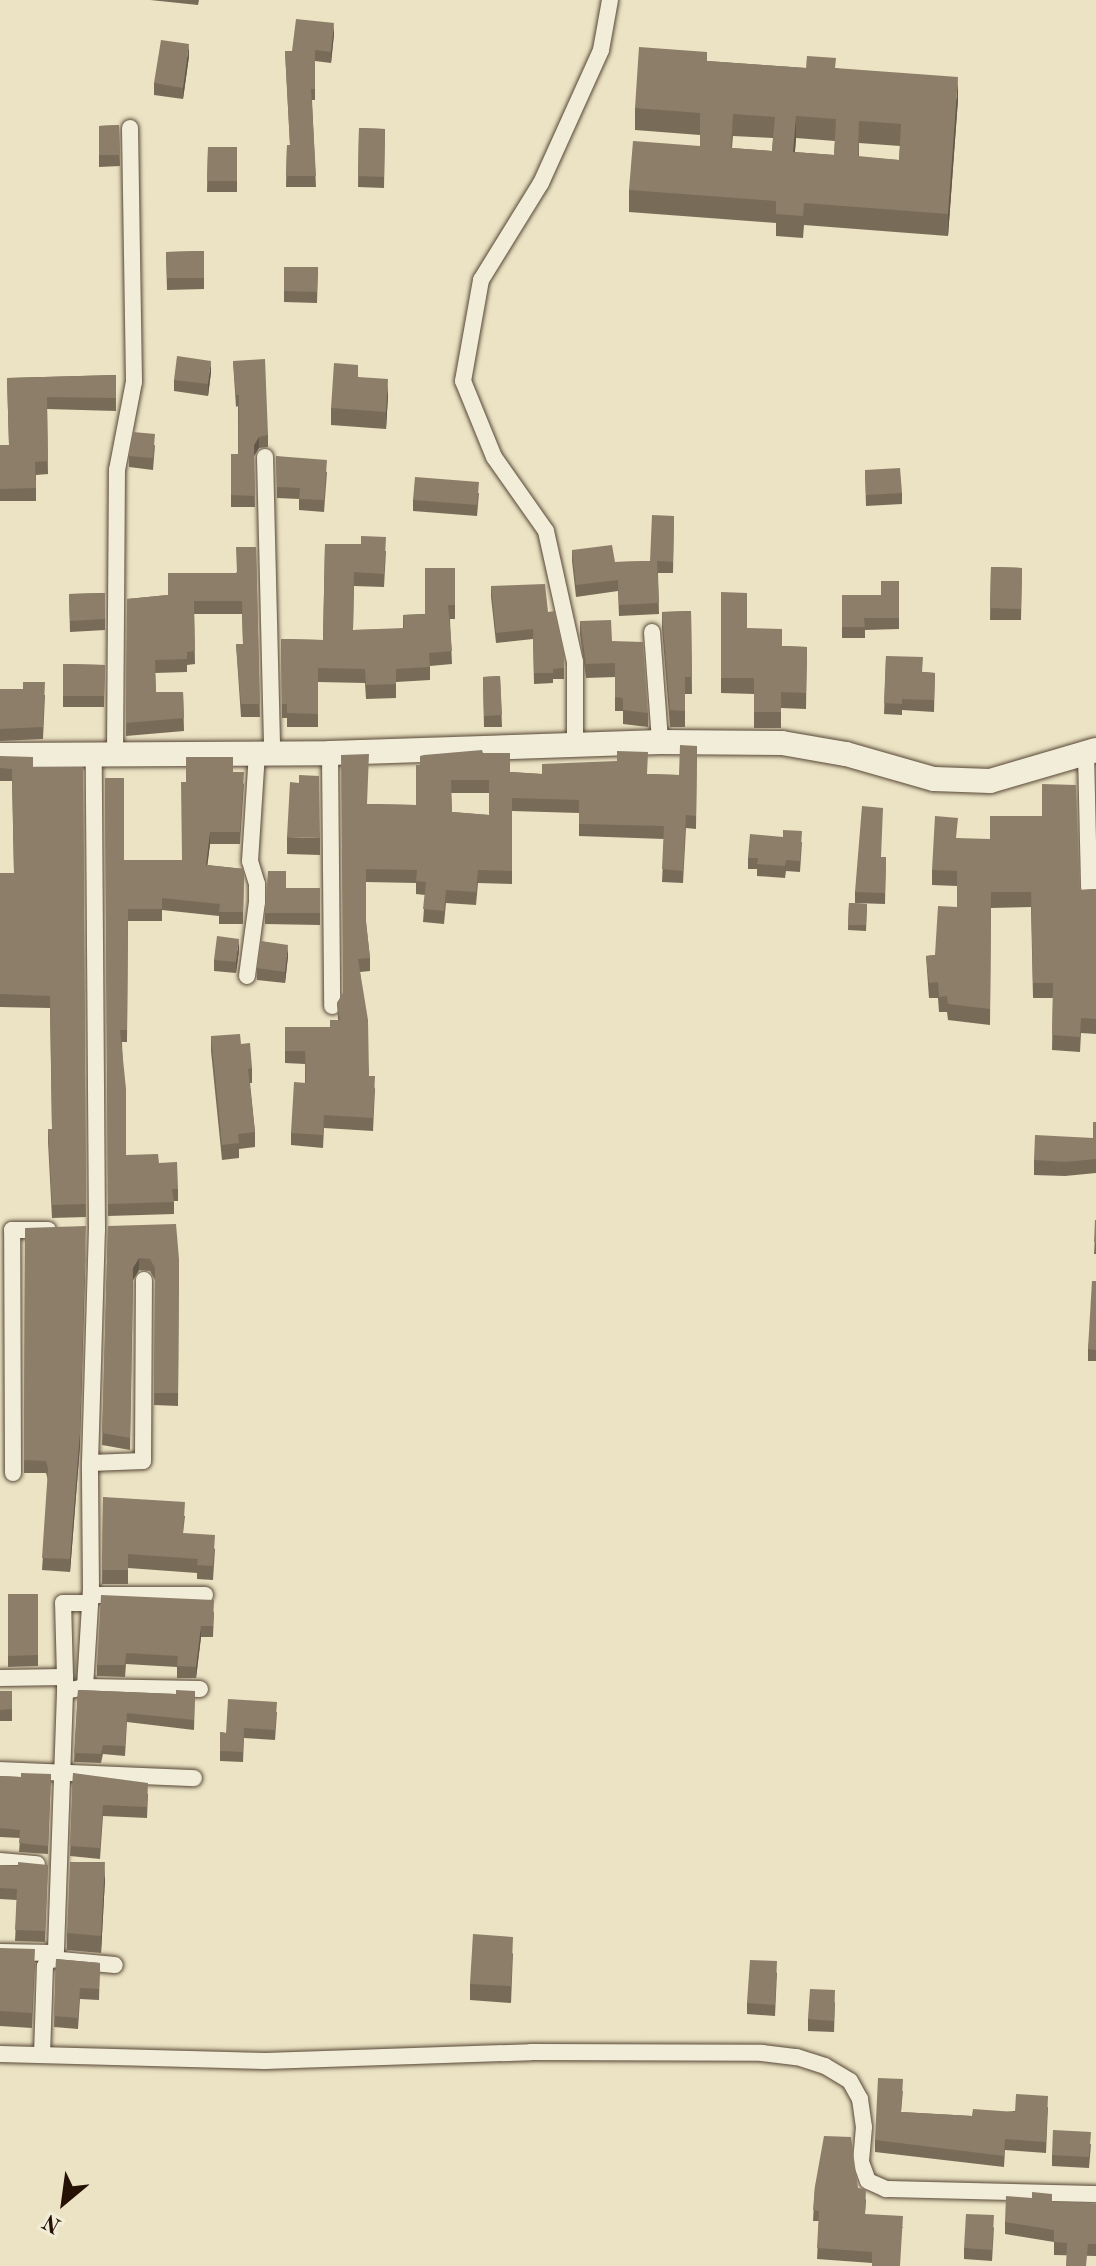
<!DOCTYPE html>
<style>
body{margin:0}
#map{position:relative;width:1096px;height:2266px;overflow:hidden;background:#ebe3c4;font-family:"Old Standard TT",serif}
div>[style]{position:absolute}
.roads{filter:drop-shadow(0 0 2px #574635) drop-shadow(0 0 2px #574635)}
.street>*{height:16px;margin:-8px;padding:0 8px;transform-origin:8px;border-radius:8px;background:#f2edd9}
.secondary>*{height:24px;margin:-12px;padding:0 12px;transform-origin:12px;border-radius:12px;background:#f2edd9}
.wall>*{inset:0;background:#786c59}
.shaded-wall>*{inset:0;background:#625849}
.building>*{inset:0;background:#8c7e68}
span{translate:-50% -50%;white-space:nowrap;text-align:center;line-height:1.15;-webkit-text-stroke:7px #f2edd9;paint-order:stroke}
.north{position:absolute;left:24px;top:2162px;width:80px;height:80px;-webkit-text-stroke:6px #f2edd9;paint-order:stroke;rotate:209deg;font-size:22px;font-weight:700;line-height:32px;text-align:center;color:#261105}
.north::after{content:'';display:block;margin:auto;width:28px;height:36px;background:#261105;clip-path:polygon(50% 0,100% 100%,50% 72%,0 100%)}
</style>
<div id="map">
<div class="roads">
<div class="street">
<i style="left:265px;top:457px;width:296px;rotate:88.6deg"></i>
<i style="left:652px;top:632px;width:110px;rotate:85.8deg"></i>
<i style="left:575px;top:744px;width:82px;rotate:-90deg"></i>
<i style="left:575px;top:662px;width:134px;rotate:-102.5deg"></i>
<i style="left:546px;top:531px;width:90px;rotate:-125.1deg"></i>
<i style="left:494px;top:457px;width:82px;rotate:-112.2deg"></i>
<i style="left:463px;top:381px;width:103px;rotate:-79.9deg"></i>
<i style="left:481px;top:280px;width:114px;rotate:-58.3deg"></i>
<i style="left:541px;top:183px;width:146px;rotate:-65.7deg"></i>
<i style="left:601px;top:50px;width:51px;rotate:-79.8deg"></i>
<i style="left:330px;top:753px;width:253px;rotate:89.5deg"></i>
<i style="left:1086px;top:753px;width:134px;rotate:88.7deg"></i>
<i style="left:115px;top:754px;width:284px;rotate:-89.6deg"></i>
<i style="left:117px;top:470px;width:90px;rotate:-79.1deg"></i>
<i style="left:134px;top:382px;width:254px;rotate:-90.9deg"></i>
<i style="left:247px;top:976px;width:75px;rotate:-82.3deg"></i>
<i style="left:257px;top:902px;width:18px;rotate:-90deg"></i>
<i style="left:257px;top:884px;width:24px;rotate:-107deg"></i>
<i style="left:250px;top:861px;width:108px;rotate:-86.3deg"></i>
<i style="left:90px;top:1463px;width:53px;rotate:-2.2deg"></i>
<i style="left:143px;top:1461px;width:181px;rotate:-89.7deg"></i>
<i style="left:13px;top:1473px;width:243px;rotate:-90.2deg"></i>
<i style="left:12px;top:1230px;width:36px"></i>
<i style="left:94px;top:1595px;width:111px"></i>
<i style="left:65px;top:1677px;width:74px;rotate:-91.5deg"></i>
<i style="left:63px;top:1603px;width:27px"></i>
<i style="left:0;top:1678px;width:65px;rotate:-0.9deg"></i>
<i style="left:65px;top:1677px;width:10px;rotate:90deg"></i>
<i style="left:85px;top:1687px;width:115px;rotate:1deg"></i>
<i style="left:0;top:1770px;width:194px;rotate:2.4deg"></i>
<i style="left:0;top:1861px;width:37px;rotate:5deg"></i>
<i style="left:0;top:1952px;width:53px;rotate:1.1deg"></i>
<i style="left:50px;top:1959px;width:65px;rotate:5.3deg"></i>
<i style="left:0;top:2054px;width:265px;rotate:1.5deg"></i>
<i style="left:265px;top:2061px;width:266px;rotate:-1.9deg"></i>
<i style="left:531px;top:2052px;width:231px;rotate:0.2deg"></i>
<i style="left:762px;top:2053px;width:35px;rotate:7deg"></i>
<i style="left:797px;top:2057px;width:29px;rotate:18deg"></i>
<i style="left:825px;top:2066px;width:29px;rotate:31deg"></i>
<i style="left:850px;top:2081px;width:21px;rotate:61deg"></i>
<i style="left:860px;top:2099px;width:28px;rotate:82deg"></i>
<i style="left:864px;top:2127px;width:35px;rotate:95deg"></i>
<i style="left:861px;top:2162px;width:20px;rotate:70deg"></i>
<i style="left:868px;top:2181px;width:20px;rotate:24deg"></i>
<i style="left:886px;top:2189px;width:210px;rotate:1.4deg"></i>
<i style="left:42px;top:2055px;width:89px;rotate:-88.1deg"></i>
<i style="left:45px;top:1966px;width:19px;rotate:-55deg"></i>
<i style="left:56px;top:1950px;width:259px;rotate:-88deg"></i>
<i style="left:65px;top:1691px;width:20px;rotate:-11deg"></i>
<i style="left:85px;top:1687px;width:98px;rotate:-86.5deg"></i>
<i style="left:91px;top:1589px;width:126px;rotate:-90.5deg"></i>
<i style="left:90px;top:1463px;width:233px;rotate:-88.3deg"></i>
<i style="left:97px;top:1230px;width:476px;rotate:-90.4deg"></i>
</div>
<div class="secondary">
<i style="left:0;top:755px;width:330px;rotate:-0.3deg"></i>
<i style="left:330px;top:753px;width:330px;rotate:-1.9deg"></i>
<i style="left:660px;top:742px;width:122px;rotate:0.5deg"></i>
<i style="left:782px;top:743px;width:65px;rotate:9.8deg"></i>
<i style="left:846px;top:754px;width:91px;rotate:15.9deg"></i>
<i style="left:934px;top:779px;width:56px;rotate:2deg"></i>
<i style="left:990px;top:781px;width:110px;rotate:-16.3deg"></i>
</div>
</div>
<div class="wall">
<i style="clip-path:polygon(150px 0,199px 0,198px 5px)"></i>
<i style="clip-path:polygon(334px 34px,331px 63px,315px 61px,315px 100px,312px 100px,316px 187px,286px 187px,287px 145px,290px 145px,285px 51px,292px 51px)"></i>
<i style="clip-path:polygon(189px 56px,183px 99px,154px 95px,154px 83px)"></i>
<i style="clip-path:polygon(evenodd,707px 61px,806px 68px,836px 68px,958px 99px,948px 236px,804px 225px,803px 238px,776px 236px,776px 223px,629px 212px,629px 190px,700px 146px,700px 135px,635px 130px,635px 108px,707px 61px,733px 136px,773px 138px,772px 151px,732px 148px,733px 136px,707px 61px,796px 138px,835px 141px,834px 155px,795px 152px,796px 138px,707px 61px,859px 143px,900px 146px,899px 160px,859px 157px,859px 143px)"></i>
<i style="clip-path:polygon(119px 125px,120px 166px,99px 167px,99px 126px)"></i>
<i style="clip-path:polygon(359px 128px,385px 129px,384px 188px,358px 187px)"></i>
<i style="clip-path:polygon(208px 147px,237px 147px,237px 192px,207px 192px)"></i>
<i style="clip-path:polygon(204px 251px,204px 289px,167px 290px,166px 252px)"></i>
<i style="clip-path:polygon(284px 267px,318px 267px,317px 303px,284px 302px)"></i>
<i style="clip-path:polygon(233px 361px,268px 435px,268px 447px,259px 448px,254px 456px,255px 507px,231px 507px,231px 454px,238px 454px,238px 406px,236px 407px)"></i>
<i style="clip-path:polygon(211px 372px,208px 396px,174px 391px,174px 380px)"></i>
<i style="clip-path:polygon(116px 375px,116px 411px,47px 409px,48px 474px,36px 475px,36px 501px,0 501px,0 445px,9px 445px,7px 378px)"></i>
<i style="clip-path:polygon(358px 377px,388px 396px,386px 429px,331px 425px,331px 408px)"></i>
<i style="clip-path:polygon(155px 445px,153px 470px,129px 467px,129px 456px)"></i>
<i style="clip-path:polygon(276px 456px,327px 472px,324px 512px,299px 510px,299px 499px,277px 498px)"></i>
<i style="clip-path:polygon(865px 470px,902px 493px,902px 504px,866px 506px)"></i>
<i style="clip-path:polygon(479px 493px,477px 516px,413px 511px,413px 500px)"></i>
<i style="clip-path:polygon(674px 516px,673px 573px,658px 573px,659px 614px,619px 616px,618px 591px,576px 597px,572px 561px,572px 550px,615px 562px,650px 561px)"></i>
<i style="clip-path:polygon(325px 544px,386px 551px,384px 587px,354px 586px,353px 630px,403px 629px,403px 615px,425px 614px,455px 568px,455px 619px,450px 619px,452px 664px,430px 666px,430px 680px,396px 682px,396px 698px,366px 699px,365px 683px,318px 682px,318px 727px,287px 727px,287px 718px,282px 718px,281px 639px,323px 640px)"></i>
<i style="clip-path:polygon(256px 547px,260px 717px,241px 717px,236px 644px,243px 644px,242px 614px,194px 614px,195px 664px,187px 665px,187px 672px,155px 673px,156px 692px,183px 692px,184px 731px,126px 736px,127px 599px,168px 595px,236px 573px)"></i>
<i style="clip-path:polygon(991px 567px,1022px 568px,1021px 620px,990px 620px)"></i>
<i style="clip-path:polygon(899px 581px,899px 629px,865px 630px,865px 638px,842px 638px,842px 595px,881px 595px)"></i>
<i style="clip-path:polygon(491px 586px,548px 612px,564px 653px,564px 679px,553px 679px,553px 683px,534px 684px,533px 639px,496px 643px,491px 597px)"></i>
<i style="clip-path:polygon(721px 592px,747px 628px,782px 646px,807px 647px,806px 709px,781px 708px,781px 728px,754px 728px,754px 694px,721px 693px)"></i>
<i style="clip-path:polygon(105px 593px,105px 630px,70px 632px,69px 594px)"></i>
<i style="clip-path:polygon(691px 611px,692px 694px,685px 694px,685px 727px,670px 727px,662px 628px,662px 612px)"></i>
<i style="clip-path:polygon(580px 621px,612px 641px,648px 713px,648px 727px,623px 724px,623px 711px,615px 711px,615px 677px,586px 678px,580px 635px)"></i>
<i style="clip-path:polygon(886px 656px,923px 672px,935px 673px,934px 712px,902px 710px,902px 715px,884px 714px)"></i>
<i style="clip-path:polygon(63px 664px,105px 665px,104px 707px,63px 707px)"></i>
<i style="clip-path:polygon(500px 676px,502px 727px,484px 727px,483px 677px)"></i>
<i style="clip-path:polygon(0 689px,45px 695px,43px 739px,0 741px)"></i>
<i style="clip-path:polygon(evenodd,697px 746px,696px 829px,686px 828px,683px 883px,662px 882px,664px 839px,579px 836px,579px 813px,512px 811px,512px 884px,478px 883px,476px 905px,446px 903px,444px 924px,423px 922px,425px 895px,416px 894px,416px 883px,366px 882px,366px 923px,370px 958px,370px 971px,360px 972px,369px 1076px,375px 1089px,373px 1131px,324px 1128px,323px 1148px,291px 1145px,291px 1133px,305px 1083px,305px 1064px,285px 1063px,285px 1027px,330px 1027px,338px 1020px,337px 1003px,343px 993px,368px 804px,416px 805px,483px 753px,510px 772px,542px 774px,648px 774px,679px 775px,697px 746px,451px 793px,489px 793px,489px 815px,452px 812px,451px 793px)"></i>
<i style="clip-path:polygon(0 756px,33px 767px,83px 767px,86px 1217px,52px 1218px,48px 1142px,48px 1129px,52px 1129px,50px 1008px,0 1007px,0 873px,14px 873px,12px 781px,0 781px)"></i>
<i style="clip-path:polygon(233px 772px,244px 784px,240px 844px,210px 844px,207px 865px,244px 869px,243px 924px,219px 924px,219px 916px,162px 910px,162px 921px,128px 921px,127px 1042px,122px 1042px,126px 1155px,159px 1163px,178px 1189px,178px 1201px,174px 1201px,174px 1214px,108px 1216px,105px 778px,124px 860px,182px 860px,186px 782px)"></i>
<i style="clip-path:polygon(287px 837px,320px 838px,320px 855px,287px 854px)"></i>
<i style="clip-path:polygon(957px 838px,1080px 890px,1096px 889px,1096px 1034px,1081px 1033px,1080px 1052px,1052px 1050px,1053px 998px,1033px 998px,1031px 907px,991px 908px,990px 1025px,948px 1020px,947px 1012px,939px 1012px,938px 998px,929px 998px,926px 956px,935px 955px,957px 907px,957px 886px,932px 885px,932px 870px)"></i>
<i style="clip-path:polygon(802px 842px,800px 872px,786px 871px,785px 878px,757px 876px,757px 869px,748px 869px,748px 858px)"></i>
<i style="clip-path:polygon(881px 857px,886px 857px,885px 904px,855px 903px,855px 892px)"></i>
<i style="clip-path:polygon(286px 888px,320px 888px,320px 925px,265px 924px,265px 913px)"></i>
<i style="clip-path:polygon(849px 903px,867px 904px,866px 931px,848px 930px)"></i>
<i style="clip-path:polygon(239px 950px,236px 973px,214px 971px,214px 960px)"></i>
<i style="clip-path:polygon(288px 956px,285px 983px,257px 980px,257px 968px)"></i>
<i style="clip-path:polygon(211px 1036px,241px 1044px,252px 1068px,252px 1083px,250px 1083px,255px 1132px,255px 1147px,239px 1149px,239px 1158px,222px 1160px,211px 1051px)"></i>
<i style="clip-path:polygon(1096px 1122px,1096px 1173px,1065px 1176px,1034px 1175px,1034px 1160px,1093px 1138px)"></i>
<i style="clip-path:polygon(1096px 1220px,1096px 1254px,1094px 1254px)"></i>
<i style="clip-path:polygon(108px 1226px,179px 1259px,178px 1406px,154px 1405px,155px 1280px,150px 1271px,139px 1270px,133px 1280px,130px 1450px,102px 1445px)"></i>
<i style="clip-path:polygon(25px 1228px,80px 1445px,70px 1572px,42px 1570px,48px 1480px,46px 1473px,24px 1473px)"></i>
<i style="clip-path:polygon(1096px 1281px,1096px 1361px,1088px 1361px,1088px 1349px)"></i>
<i style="clip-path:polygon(103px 1497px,185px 1516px,183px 1533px,215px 1549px,213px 1580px,197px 1579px,197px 1573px,128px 1568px,128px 1584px,102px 1584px)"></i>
<i style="clip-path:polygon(8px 1594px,38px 1594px,38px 1666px,8px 1667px)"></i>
<i style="clip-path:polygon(214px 1612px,213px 1637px,201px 1637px,196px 1678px,177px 1678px,177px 1667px,126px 1664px,125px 1677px,97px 1676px,97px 1665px)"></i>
<i style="clip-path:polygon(78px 1690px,176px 1694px,195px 1691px,194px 1730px,127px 1722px,125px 1756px,103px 1754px,101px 1763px,74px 1762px)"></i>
<i style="clip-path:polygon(0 1691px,12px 1691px,12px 1721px,0 1721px)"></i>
<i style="clip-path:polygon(277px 1712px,275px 1740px,244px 1738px,243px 1762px,220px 1761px,220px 1732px,226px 1733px)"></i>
<i style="clip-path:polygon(73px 1773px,148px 1794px,147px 1818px,103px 1816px,100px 1859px,70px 1856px)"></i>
<i style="clip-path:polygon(51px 1774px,48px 1854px,19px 1852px,20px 1838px,0 1837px,0 1776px,21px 1777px)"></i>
<i style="clip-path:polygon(0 1865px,48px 1865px,45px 1942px,15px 1941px,17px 1900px,0 1899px)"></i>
<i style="clip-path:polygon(105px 1879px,101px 1953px,67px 1950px,67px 1933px)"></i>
<i style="clip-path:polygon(0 1948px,35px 1964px,32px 2028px,0 2026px)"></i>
<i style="clip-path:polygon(513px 1953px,511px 2003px,470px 2000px,470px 1984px)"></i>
<i style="clip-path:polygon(56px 1959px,100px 1963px,99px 2000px,80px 1999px,78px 2029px,54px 2027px)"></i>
<i style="clip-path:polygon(777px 1972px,775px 2016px,747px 2014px,747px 2003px)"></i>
<i style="clip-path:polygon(835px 2002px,834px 2032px,808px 2031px,808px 2019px)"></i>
<i style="clip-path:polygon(903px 2090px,901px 2112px,972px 2116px,1048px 2107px,1046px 2153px,1005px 2150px,1004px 2167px,875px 2152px,875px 2140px)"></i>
<i style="clip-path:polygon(1091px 2144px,1089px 2168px,1052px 2166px,1052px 2155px)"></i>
<i style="clip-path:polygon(815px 2186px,858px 2188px,866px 2200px,865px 2214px,903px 2227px,872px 2263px,817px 2259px,819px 2221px,813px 2221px)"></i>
<i style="clip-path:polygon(1052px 2202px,1096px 2204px,1096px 2256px,1054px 2255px,1054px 2242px,1005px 2234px,1005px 2222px)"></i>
<i style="clip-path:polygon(994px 2227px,992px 2261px,964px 2259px,964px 2248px)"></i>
</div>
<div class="shaded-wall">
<i style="clip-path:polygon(334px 23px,334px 34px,331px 63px,331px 52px)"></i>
<i style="clip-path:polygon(189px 44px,189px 56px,183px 99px,183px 88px)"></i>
<i style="clip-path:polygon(958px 77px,958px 99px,948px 236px,948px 214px)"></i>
<i style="clip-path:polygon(796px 116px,796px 138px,793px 174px,793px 152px)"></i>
<i style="clip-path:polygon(211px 361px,211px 372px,208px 396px,208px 384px)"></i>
<i style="clip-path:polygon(388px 379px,388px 396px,386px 429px,386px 412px)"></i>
<i style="clip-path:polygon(259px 437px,259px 448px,254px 456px,254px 445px)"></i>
<i style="clip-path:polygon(210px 832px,210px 844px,206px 877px,206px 865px)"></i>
<i style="clip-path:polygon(239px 939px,239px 950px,236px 973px,236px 962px)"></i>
<i style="clip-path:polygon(288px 945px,288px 956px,285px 983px,285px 972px)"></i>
<i style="clip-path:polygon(86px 1239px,80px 1445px,70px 1572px,70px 1559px)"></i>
<i style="clip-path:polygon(139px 1258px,139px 1270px,133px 1280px,130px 1450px,133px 1268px)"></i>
<i style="clip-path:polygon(201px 1626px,201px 1637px,196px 1678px,196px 1667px)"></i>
<i style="clip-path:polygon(105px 1862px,105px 1879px,101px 1953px,101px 1936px)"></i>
</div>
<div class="building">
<i style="clip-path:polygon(296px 19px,334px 23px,331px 52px,315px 50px,315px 89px,311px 89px,316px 176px,286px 176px,287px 145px,290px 145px,285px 51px,292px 51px)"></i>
<i style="clip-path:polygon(161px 40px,189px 44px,183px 88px,154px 83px)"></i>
<i style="clip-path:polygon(evenodd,639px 47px,707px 52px,707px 61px,806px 68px,807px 56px,836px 58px,835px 68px,958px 77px,948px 214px,804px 203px,803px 216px,776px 214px,776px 201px,629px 190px,633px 141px,700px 146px,700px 113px,635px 108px,639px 47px,733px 114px,775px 117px,772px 151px,731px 148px,733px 114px,639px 47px,796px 116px,836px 119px,834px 155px,793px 152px,796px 116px,639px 47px,859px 121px,901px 124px,899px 160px,858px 156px,859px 121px)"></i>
<i style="clip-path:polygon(119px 125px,120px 155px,99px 155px,99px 126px)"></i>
<i style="clip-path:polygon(359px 128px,385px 129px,384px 177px,358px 176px)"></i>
<i style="clip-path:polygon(208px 147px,237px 147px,237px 181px,207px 181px)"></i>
<i style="clip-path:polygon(204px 251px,204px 278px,167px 278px,166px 252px)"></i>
<i style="clip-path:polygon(284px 267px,318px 267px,317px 292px,284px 291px)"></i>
<i style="clip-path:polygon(177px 356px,211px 361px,208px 384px,174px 380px)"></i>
<i style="clip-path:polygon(265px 359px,268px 435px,259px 437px,254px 445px,255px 496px,231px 495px,231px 454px,238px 454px,239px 395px,236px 395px,233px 361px)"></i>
<i style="clip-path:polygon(334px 363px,358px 365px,358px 377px,388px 379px,386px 412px,331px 408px)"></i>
<i style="clip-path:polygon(116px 375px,116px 398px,47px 397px,48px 461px,35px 462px,36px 488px,0 489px,0 445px,9px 445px,7px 378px)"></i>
<i style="clip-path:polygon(133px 432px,155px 434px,153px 458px,129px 456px)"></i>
<i style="clip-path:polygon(276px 456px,327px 460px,324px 500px,299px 499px,300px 488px,277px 487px)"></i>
<i style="clip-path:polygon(900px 468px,902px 493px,866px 495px,865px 470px)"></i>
<i style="clip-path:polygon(415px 477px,479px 482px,477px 505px,413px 500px)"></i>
<i style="clip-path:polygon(652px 515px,674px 516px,673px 562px,657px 561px,659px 603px,619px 605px,618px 580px,576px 585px,572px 550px,612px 545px,615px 562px,650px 561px)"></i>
<i style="clip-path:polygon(361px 536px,386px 537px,384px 574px,354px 572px,353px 630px,404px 628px,403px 615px,425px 614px,425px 568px,455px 568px,455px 605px,448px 605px,452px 651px,429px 653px,430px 667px,396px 669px,396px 684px,366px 685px,365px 669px,318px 668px,318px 714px,287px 713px,287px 704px,282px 704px,281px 639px,323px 640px,325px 544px,361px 544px)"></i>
<i style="clip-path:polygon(236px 547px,256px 547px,260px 704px,241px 704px,236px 644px,243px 644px,242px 601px,194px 601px,195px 651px,187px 652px,187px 659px,155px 660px,156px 692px,183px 692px,184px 718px,126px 723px,127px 599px,168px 595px,168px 573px,237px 573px)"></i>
<i style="clip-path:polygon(991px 567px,1022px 568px,1021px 609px,990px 608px)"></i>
<i style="clip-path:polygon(881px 581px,899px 581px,899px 618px,864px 618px,865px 627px,842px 627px,842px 595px,881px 595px)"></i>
<i style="clip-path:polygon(545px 584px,548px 612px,555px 611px,564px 653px,564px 668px,553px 669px,553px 673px,534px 673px,533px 629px,496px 633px,491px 586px)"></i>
<i style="clip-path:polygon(721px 592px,747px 593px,747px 628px,782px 629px,782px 646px,807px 647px,806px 693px,781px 692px,781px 712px,754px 712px,754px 678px,721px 678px)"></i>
<i style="clip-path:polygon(105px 593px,105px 619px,70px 621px,69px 594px)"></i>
<i style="clip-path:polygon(691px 611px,692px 677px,685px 677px,685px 711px,670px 710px,662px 612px)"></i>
<i style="clip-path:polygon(611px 620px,612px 641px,643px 642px,648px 713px,623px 710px,623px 698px,615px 697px,615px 663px,586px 664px,580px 621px)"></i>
<i style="clip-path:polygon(886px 656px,923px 657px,922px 672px,935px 673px,934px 700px,902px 699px,902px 704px,884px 703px)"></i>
<i style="clip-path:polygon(63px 664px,105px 665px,104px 696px,63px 696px)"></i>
<i style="clip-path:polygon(500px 676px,502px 715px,484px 716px,483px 677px)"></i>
<i style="clip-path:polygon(23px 682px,45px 682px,43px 727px,0 729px,0 689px,23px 689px)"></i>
<i style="clip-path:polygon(evenodd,680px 745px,697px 746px,696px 816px,686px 815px,683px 871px,662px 869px,664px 826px,579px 824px,579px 800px,512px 798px,512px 871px,478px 870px,476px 892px,446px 890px,444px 911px,423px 909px,426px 882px,416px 881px,417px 870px,366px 869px,366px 921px,370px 958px,358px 959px,368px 1020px,369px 1076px,375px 1076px,373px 1118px,324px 1115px,323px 1135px,291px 1133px,294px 1082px,306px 1083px,305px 1051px,285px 1051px,285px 1027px,330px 1027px,330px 1020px,340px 1020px,337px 1003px,343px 993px,341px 755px,369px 754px,367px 804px,416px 805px,416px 765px,420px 765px,420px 756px,424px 755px,482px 750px,483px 753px,510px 753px,510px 772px,542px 774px,542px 764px,617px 761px,617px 751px,648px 752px,647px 774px,679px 775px,680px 745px,451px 780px,489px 780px,489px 815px,452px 812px,451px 780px)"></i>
<i style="clip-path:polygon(0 756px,33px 757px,33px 767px,83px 767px,86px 1204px,52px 1205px,48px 1129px,52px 1129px,50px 996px,0 994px,0 873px,14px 873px,12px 769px,0 768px)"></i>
<i style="clip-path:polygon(186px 757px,233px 757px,233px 772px,244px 772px,240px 832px,210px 832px,206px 865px,244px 869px,243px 912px,219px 912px,220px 904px,162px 898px,162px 909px,128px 909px,127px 1030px,120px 1030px,126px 1089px,126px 1155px,158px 1154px,159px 1163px,177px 1162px,178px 1189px,172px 1189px,174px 1202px,108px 1204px,105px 778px,124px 778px,124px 860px,182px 860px,181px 782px,186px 782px)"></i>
<i style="clip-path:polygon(299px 775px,319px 776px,320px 838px,287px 837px,290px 782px,299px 783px)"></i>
<i style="clip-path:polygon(1042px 784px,1076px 785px,1080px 890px,1096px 889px,1096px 1019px,1081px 1018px,1080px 1037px,1052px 1035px,1053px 983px,1033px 983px,1031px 892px,991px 892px,990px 1009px,948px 1004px,947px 996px,939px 997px,938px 982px,929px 983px,926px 956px,935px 955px,938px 906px,957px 907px,957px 871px,932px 870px,935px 816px,958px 818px,956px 838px,990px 839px,990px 816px,1042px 816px)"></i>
<i style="clip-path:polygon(862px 806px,883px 808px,881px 857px,886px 857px,885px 893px,855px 892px)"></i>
<i style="clip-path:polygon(783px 830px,802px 831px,800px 861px,786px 860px,785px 866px,757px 864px,758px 858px,748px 858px,750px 834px,783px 837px)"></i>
<i style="clip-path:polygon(268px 871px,286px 871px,286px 888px,320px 888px,320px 913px,265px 913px)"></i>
<i style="clip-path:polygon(849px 903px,867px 904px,866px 925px,848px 925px)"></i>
<i style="clip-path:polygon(217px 936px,239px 939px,236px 962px,214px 960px)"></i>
<i style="clip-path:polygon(261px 941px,288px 945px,285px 972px,257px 968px)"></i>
<i style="clip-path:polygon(240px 1034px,241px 1044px,250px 1043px,252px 1068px,248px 1069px,255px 1132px,238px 1134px,239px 1143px,222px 1145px,211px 1036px)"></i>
<i style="clip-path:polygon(1093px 1122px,1096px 1122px,1096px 1159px,1065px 1162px,1034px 1160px,1035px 1135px,1093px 1138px)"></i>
<i style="clip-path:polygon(1095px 1220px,1096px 1220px,1096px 1243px,1094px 1242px)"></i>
<i style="clip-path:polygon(176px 1224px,179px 1259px,178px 1393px,154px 1393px,155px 1268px,150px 1259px,139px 1258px,133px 1268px,130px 1438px,102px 1433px,108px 1226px)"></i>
<i style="clip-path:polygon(86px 1226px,80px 1433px,70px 1559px,42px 1558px,48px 1469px,46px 1461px,24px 1460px,25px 1228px)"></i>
<i style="clip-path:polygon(1092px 1281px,1096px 1281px,1096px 1350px,1088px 1349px)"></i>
<i style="clip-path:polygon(103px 1497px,185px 1502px,183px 1533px,215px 1535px,213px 1566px,197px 1565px,198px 1559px,128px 1554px,128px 1570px,102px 1570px)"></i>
<i style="clip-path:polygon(8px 1594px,38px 1594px,38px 1655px,8px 1656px)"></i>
<i style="clip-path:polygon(101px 1595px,214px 1600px,213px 1626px,201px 1626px,196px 1667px,177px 1666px,178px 1656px,126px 1653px,125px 1665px,97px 1665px)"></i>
<i style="clip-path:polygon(78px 1690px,176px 1694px,176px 1690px,195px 1691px,194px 1720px,127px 1713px,125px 1746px,103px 1745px,101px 1754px,74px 1753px)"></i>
<i style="clip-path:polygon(0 1691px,12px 1691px,12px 1709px,0 1710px)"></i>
<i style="clip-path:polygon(228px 1699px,277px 1702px,275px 1730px,244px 1728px,243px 1752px,220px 1751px,220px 1732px,226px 1733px)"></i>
<i style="clip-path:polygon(21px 1773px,51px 1774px,48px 1846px,19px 1843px,20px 1830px,0 1828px,0 1776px,21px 1777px)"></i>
<i style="clip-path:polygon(73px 1773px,148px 1783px,147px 1807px,103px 1805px,100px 1848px,70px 1846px)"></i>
<i style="clip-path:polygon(18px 1862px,48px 1865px,45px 1931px,15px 1930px,17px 1889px,0 1888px,0 1865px,18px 1866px)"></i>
<i style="clip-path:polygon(70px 1862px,105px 1862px,101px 1936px,67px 1933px)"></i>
<i style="clip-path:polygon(473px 1934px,513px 1937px,511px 1986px,470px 1984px)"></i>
<i style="clip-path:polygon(0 1948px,35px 1949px,32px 2013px,0 2011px)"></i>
<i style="clip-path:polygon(56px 1959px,100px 1963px,99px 1989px,80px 1988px,78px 2018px,54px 2016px)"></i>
<i style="clip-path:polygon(750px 1960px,777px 1961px,775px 2005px,747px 2003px)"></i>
<i style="clip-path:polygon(810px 1989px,835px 1990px,834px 2021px,808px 2019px)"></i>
<i style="clip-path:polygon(878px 2078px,903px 2079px,901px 2112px,972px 2116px,973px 2109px,1015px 2112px,1016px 2094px,1048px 2096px,1046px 2142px,1005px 2139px,1004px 2156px,875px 2140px)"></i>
<i style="clip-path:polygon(1053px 2130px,1091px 2132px,1089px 2157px,1052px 2155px)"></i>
<i style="clip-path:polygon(824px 2136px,851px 2137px,858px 2188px,866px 2189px,865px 2214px,903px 2216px,900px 2266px,872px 2266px,872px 2252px,817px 2248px,819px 2211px,813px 2210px,815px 2186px)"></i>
<i style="clip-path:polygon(1032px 2192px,1052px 2194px,1052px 2202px,1096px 2204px,1096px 2244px,1088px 2244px,1086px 2266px,1066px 2266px,1067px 2243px,1054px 2242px,1054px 2230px,1005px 2222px,1006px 2196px,1032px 2198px)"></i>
<i style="clip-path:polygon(966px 2214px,994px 2215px,992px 2250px,964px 2248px)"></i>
</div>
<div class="north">N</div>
</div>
